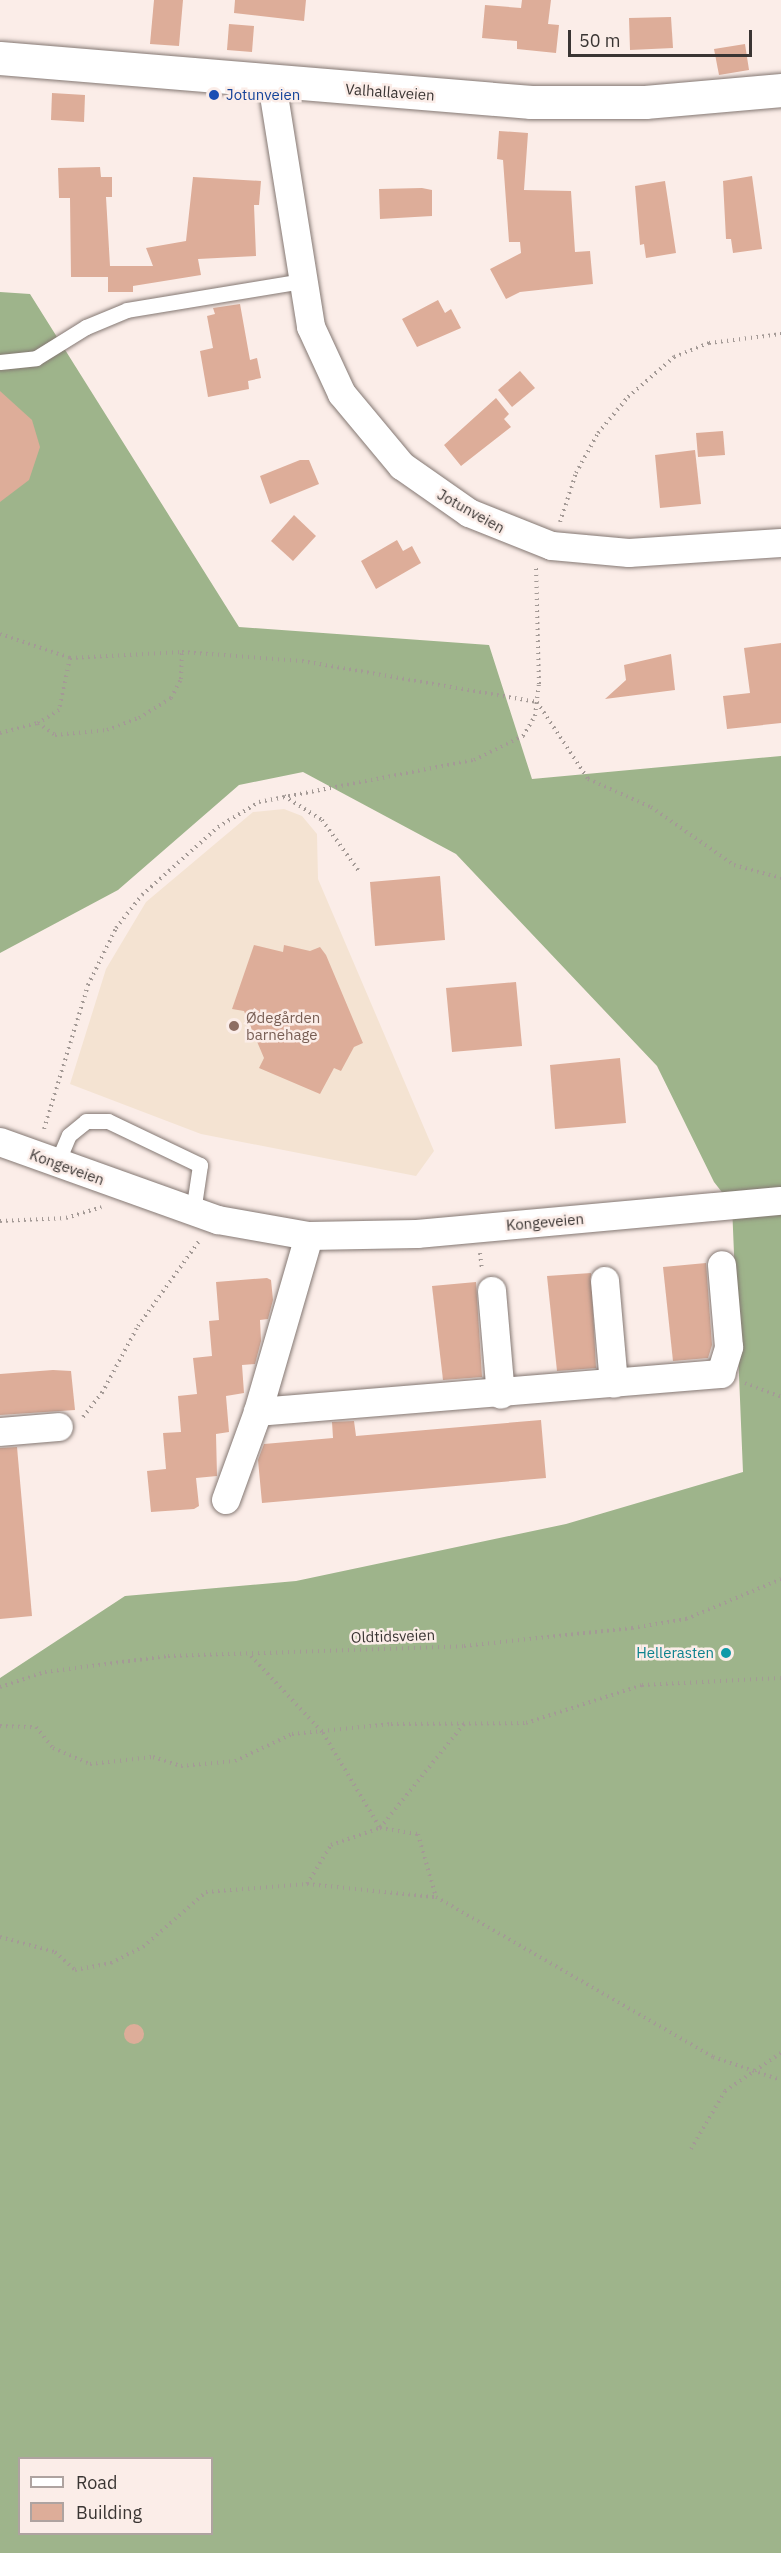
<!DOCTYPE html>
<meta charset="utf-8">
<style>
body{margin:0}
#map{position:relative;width:781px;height:2553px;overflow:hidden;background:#fbede8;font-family:"IBM Plex Sans",sans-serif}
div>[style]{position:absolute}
.education>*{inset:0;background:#f4e3d2}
.forest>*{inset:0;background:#9eb48b}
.building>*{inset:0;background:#ddad99}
.round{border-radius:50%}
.path>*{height:4px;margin-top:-2px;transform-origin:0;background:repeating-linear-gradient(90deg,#a49a96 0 1.5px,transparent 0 6px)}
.roads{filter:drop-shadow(0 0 2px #847873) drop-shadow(0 0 2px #847873)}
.service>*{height:15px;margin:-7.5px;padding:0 7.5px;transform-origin:7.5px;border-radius:7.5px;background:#fff}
.minor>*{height:28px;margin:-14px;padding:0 14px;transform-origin:14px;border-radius:14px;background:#fff}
.tertiary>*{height:33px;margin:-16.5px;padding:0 16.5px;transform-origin:16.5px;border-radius:16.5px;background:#fff}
.dots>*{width:16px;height:16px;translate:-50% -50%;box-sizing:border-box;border:3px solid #fbede8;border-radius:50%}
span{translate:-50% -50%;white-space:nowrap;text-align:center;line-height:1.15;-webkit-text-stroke:5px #fbede8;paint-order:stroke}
.street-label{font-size:15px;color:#3a3533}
.transit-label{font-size:15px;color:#164399}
.left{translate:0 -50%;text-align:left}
.education-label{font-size:15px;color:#785e54}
.culture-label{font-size:15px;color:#0d838f}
.right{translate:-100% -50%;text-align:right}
.legend{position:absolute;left:18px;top:2457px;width:195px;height:78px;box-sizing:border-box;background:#fbede8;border:2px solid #aea3a0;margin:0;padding:8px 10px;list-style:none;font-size:18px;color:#3a3533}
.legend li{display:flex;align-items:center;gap:12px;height:30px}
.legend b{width:30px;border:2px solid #aea3a0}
.scale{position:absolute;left:568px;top:30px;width:184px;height:27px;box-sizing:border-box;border:3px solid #3a3533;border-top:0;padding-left:8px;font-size:18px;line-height:21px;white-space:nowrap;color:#3a3533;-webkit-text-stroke:4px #fbede8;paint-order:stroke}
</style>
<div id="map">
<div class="education">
<i style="clip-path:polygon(284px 809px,302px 816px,317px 834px,318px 879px,434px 1151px,416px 1176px,201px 1134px,70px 1084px,106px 969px,146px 902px,253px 812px)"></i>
</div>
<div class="forest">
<i style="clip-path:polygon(evenodd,0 292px,30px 294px,239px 627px,489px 645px,532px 779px,781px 756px,781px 2553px,0 2553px,0 1678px,125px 1596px,296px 1581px,566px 1524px,743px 1472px,732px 1205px,714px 1182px,657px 1066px,456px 854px,303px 772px,239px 785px,118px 890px,0 953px,0 292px,20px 2458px,212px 2458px,212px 2534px,20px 2534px,20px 2458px)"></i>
</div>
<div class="building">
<i style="clip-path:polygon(154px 0,183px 0,179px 46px,150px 44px)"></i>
<i style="clip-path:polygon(235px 0,306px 0,304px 21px,234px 13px)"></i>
<i style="clip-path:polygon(522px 0,551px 0,548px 24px,559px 25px,556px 53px,517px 49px,517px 41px,482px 38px,485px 5px,521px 8px)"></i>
<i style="clip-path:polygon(671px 17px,673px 48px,630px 50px,629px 18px)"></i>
<i style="clip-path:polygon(229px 24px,254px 26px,252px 52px,227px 50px)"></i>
<i style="clip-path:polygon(745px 44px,749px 70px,719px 75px,714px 49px)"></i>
<i style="clip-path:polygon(52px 93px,85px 95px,84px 122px,51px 120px)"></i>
<i style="clip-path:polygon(499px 131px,528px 133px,524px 190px,571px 191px,575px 252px,590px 251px,593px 284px,520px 292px,506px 299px,490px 269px,521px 253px,520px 242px,509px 242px,503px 160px,497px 159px)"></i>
<i style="clip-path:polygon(100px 167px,101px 177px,112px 177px,112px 197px,106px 197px,110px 266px,153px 266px,146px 248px,186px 241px,193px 177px,261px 181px,259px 205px,254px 205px,256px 256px,198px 259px,201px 275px,133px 286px,133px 292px,108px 292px,108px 277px,71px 277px,70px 198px,59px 198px,58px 168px)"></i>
<i style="clip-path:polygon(752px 176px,762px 249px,733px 253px,731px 239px,726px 239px,723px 181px)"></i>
<i style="clip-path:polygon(665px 181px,676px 253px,646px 258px,644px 244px,640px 245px,635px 186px)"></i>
<i style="clip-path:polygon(422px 188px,432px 190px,432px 216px,380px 219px,379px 189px)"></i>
<i style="clip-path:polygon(438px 300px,445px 313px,451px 309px,461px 328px,417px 347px,402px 319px)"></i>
<i style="clip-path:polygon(240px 304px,250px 360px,257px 358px,261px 378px,248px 381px,249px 389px,208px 397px,200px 351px,213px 348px,207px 316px,215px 314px,213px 308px)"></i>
<i style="clip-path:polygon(520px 371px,535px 388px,512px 407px,498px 390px)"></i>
<i style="clip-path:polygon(0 391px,32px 420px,40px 447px,29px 480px,0 502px)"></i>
<i style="clip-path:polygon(496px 398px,509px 414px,504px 419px,511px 427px,461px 466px,444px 445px)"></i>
<i style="clip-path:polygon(723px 431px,725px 455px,698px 457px,696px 433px)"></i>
<i style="clip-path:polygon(695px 450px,701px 504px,660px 508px,655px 455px)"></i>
<i style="clip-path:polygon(300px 460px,309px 460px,319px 484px,270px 504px,260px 476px)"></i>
<i style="clip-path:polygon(294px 515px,316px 536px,293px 561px,271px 541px)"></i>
<i style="clip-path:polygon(397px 540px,403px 551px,412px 546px,421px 563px,376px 589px,361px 561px)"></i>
<i style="clip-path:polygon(781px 643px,781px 723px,727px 729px,723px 696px,750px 693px,744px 648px)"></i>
<i style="clip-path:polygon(671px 654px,675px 690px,605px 699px,626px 680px,624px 665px)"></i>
<i style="clip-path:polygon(440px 876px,445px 940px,375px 946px,370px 882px)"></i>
<i style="clip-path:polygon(254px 945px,283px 952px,284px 945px,310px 951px,320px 947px,326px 955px,363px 1043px,354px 1047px,341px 1071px,334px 1068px,320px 1094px,259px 1068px,264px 1058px,244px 1011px,232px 1009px)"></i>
<i style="clip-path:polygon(516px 982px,522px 1046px,452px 1052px,446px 988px)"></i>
<i style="clip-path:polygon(620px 1058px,626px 1123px,555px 1129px,550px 1065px)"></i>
<i style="clip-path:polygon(706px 1263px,712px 1345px,708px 1358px,673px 1361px,663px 1267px)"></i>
<i style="clip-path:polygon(591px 1273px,596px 1368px,557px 1371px,547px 1276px)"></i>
<i style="clip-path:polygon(267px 1278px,271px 1280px,273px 1300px,268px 1319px,260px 1320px,261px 1341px,255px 1364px,242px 1365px,244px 1393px,226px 1396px,229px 1432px,216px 1434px,217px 1476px,196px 1478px,199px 1506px,194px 1509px,151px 1512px,147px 1471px,166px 1469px,163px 1433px,181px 1432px,178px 1396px,197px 1394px,193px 1358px,212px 1356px,209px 1321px,219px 1320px,216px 1282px)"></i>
<i style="clip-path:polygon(476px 1282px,482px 1377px,443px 1380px,432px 1286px)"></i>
<i style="clip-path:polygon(53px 1370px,71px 1371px,75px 1410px,0 1415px,0 1374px)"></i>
<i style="clip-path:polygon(541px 1420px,546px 1478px,262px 1503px,258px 1460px,264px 1444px,333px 1438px,332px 1422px,354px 1421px,356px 1436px)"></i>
<i style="clip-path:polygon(17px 1447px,32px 1616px,0 1619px,0 1448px)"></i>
<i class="round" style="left:124px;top:2024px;width:20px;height:20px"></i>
</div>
<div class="path">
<i style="left:560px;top:522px;width:52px;rotate:-71.9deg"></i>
<i style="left:576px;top:473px;width:46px;rotate:-61.2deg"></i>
<i style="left:598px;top:433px;width:47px;rotate:-50.2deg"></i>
<i style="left:628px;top:397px;width:61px;rotate:-41deg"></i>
<i style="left:674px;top:357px;width:38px;rotate:-22deg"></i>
<i style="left:709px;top:343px;width:73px;rotate:-7.1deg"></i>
<i style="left:0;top:634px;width:74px;rotate:18.9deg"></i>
<i style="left:70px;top:658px;width:112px;rotate:-3.1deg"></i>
<i style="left:182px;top:652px;width:120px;rotate:4.3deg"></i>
<i style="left:302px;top:661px;width:239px;rotate:9.9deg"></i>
<i style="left:537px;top:702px;width:92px;rotate:56.5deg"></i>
<i style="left:588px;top:779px;width:69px;rotate:24deg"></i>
<i style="left:651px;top:807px;width:101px;rotate:34.9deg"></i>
<i style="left:734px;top:865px;width:49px;rotate:15.5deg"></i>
<i style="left:70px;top:658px;width:53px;rotate:101.9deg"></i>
<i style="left:59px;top:710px;width:25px;rotate:148deg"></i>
<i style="left:38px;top:723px;width:21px;rotate:35deg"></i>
<i style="left:55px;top:735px;width:52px;rotate:-5.5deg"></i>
<i style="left:107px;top:730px;width:34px;rotate:-21deg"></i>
<i style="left:139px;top:718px;width:38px;rotate:-32deg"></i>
<i style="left:171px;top:698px;width:21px;rotate:-62deg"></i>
<i style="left:181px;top:679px;width:27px;rotate:-88deg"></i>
<i style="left:0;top:733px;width:39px;rotate:-15deg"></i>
<i style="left:284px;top:796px;width:45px;rotate:32.3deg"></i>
<i style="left:322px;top:820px;width:62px;rotate:54.2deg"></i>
<i style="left:44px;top:1129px;width:151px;rotate:-73deg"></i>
<i style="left:88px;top:985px;width:64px;rotate:-63.8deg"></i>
<i style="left:116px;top:928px;width:42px;rotate:-51.8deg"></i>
<i style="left:142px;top:895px;width:102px;rotate:-41.8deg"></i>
<i style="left:218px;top:827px;width:48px;rotate:-31.4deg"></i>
<i style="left:259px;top:802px;width:219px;rotate:-11.1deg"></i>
<i style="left:474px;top:760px;width:55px;rotate:-26.1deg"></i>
<i style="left:523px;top:736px;width:23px;rotate:-59deg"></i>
<i style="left:535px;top:716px;width:32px;rotate:-83deg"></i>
<i style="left:539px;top:684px;width:116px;rotate:-91.5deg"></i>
<i style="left:0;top:1221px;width:66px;rotate:-2.6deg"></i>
<i style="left:66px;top:1218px;width:37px;rotate:-17deg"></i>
<i style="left:480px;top:1253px;width:16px;rotate:83deg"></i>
<i style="left:745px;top:1383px;width:39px;rotate:21deg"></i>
<i style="left:83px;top:1417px;width:31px;rotate:-52deg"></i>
<i style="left:102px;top:1393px;width:76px;rotate:-61.8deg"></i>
<i style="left:138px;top:1326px;width:105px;rotate:-54.3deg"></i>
<i style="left:251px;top:1656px;width:105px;rotate:46.9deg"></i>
<i style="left:323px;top:1733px;width:111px;rotate:59deg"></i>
<i style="left:380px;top:1828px;width:38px;rotate:9deg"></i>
<i style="left:418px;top:1834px;width:66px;rotate:74.1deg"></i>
<i style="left:0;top:1687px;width:47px;rotate:-18.4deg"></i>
<i style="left:45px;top:1672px;width:124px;rotate:-7.4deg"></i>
<i style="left:168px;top:1656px;width:296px;rotate:-1.9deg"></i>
<i style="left:464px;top:1646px;width:169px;rotate:-6.1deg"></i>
<i style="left:632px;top:1628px;width:55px;rotate:-9.5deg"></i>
<i style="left:686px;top:1619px;width:103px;rotate:-22.8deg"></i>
<i style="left:0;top:1726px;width:36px;rotate:2deg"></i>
<i style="left:36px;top:1727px;width:27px;rotate:51deg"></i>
<i style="left:53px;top:1748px;width:40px;rotate:23.4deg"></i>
<i style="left:90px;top:1764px;width:63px;rotate:-6.3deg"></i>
<i style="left:153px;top:1757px;width:29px;rotate:18deg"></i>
<i style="left:181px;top:1766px;width:54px;rotate:-5.3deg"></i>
<i style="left:235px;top:1761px;width:63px;rotate:-25.3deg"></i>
<i style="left:292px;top:1734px;width:100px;rotate:-5.8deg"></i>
<i style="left:391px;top:1724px;width:135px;rotate:-0.4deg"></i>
<i style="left:526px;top:1723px;width:122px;rotate:-18.1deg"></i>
<i style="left:642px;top:1685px;width:139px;rotate:-2.9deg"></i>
<i style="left:307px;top:1884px;width:46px;rotate:-58.4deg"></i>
<i style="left:331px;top:1845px;width:52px;rotate:-19.1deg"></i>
<i style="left:380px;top:1828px;width:134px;rotate:-51.1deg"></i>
<i style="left:0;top:1937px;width:57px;rotate:15.3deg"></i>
<i style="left:55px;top:1952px;width:27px;rotate:42deg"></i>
<i style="left:75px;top:1970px;width:37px;rotate:-11deg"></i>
<i style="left:111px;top:1963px;width:36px;rotate:-27deg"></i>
<i style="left:143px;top:1947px;width:84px;rotate:-41.1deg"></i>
<i style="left:206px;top:1892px;width:101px;rotate:-4.5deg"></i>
<i style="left:307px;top:1884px;width:130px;rotate:5.8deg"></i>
<i style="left:436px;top:1897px;width:320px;rotate:30deg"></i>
<i style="left:713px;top:2057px;width:72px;rotate:18.7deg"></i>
<i style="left:691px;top:2149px;width:67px;rotate:-59.6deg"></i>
<i style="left:725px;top:2091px;width:68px;rotate:-34.2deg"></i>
</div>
<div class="roads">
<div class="service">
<i style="left:0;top:362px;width:36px;rotate:-6deg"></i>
<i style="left:36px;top:358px;width:59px;rotate:-31.8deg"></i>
<i style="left:86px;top:327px;width:44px;rotate:-22.5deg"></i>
<i style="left:127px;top:310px;width:177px;rotate:-9.4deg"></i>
<i style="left:57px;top:1163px;width:30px;rotate:-67deg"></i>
<i style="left:69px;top:1135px;width:22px;rotate:-39deg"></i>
<i style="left:86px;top:1121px;width:22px"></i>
<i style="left:108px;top:1121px;width:102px;rotate:25.6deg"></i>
<i style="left:200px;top:1165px;width:48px;rotate:98.5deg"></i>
</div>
<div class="minor">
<i style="left:272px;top:83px;width:247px;rotate:80.9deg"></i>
<i style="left:311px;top:327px;width:74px;rotate:65.2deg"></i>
<i style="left:342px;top:394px;width:94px;rotate:50.2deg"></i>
<i style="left:402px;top:466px;width:82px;rotate:35deg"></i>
<i style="left:469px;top:513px;width:89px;rotate:21.7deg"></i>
<i style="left:552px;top:546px;width:77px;rotate:5.2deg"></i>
<i style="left:629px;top:553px;width:152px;rotate:-3.8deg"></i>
<i style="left:0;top:1142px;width:232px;rotate:19.7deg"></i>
<i style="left:218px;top:1220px;width:92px;rotate:10deg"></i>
<i style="left:309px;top:1236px;width:108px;rotate:-1.1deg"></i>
<i style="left:417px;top:1234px;width:365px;rotate:-5.2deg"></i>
<i style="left:605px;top:1281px;width:103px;rotate:85deg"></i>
<i style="left:492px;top:1291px;width:104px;rotate:85.1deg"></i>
<i style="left:258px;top:1412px;width:465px;rotate:-4.7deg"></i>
<i style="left:721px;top:1374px;width:28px;rotate:-73deg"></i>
<i style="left:729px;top:1347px;width:82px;rotate:-94.9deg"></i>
<i style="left:0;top:1432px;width:59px;rotate:-4.8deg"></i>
<i style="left:226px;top:1500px;width:94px;rotate:-70deg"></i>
<i style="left:258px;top:1412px;width:183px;rotate:-73.8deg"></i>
</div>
<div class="tertiary">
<i style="left:0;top:58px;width:533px;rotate:4.74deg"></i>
<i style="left:531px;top:102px;width:114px"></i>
<i style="left:645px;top:102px;width:137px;rotate:-5deg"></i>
</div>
</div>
<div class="dots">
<i style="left:214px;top:95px;background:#1a4fb4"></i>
<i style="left:234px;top:1026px;background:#8d6e63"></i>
<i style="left:726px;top:1653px;background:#0f9aa8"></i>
</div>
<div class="street-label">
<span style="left:390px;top:92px;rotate:4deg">Valhallaveien</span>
<span style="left:471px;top:511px;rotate:29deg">Jotunveien</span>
<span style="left:67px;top:1167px;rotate:20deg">Kongeveien</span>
<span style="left:545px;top:1222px;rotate:-5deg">Kongeveien</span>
<span style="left:393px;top:1636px;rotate:-2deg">Oldtidsveien</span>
</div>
<div class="transit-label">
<span class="left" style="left:226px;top:95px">Jotunveien</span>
</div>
<div class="education-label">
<span class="left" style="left:246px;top:1026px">Ødegården<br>barnehage</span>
</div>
<div class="culture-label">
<span class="right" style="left:714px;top:1653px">Hellerasten</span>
</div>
<ul class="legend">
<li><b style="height:8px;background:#fff"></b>Road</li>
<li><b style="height:16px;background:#ddad99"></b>Building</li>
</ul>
<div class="scale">50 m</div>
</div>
